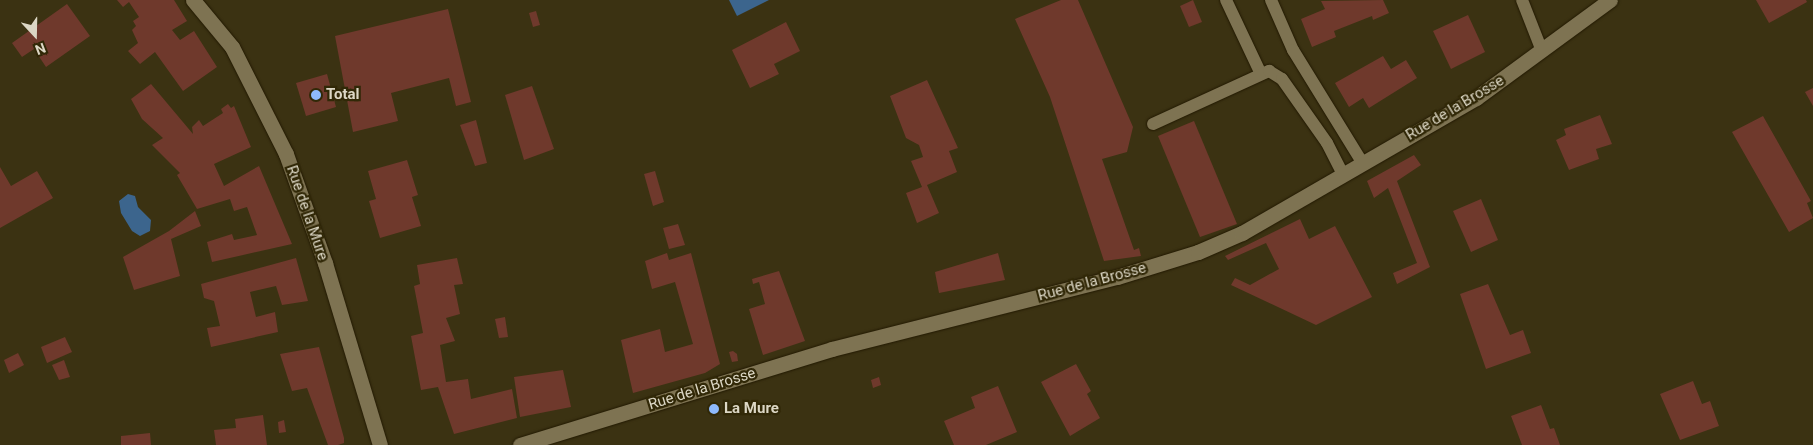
<!DOCTYPE html>
<style>
body{margin:0}
#map{position:relative;width:1813px;height:445px;overflow:hidden;background:#3b3212;font-family:Roboto,sans-serif}
div>[style]{position:absolute}
.water>*{inset:0;background:#3c658d}
.building>*{inset:0;background:#6f392c}
.roads{filter:drop-shadow(0 0 1px #221900) drop-shadow(0 0 1px #221900)}
.lane>*{height:12px;margin:-6px;padding:0 6px;transform-origin:6px;border-radius:6px;background:#7e7352}
.secondary>*{height:15px;margin:-7.5px;padding:0 7.5px;transform-origin:7.5px;border-radius:7.5px;background:#7e7352}
.dots>*{width:14px;height:14px;translate:-50% -50%;box-sizing:border-box;border:2px solid #312807;border-radius:50%}
span{translate:-50% -50%;white-space:nowrap;text-align:center;line-height:1.15;-webkit-text-stroke:4.5px #312807;paint-order:stroke}
.poi-label{font-size:15px;color:#dcd7c5;font-weight:700}
.left{translate:0 -50%;text-align:left}
.street-label{font-size:15px;color:#dcd7c5}
.north{position:absolute;left:10px;top:10px;width:50px;height:50px;-webkit-text-stroke:4px #312807;paint-order:stroke;rotate:159deg;font-size:14px;font-weight:700;line-height:20px;text-align:center;color:#dcd7c5}
.north::after{content:'';display:block;margin:auto;width:18px;height:22px;background:#dcd7c5;clip-path:polygon(50% 0,100% 100%,50% 72%,0 100%)}
</style>
<div id="map">
<div class="water">
<i style="clip-path:polygon(729px 0,769px 0,737px 16px)"></i>
<i style="clip-path:polygon(128px 194px,135px 196px,138px 207px,151px 220px,150px 231px,140px 236px,132px 231px,121px 213px,119px 201px)"></i>
</div>
<div class="building">
<i style="clip-path:polygon(117px 0,174px 0,187px 21px,172px 30px,180px 40px,194px 31px,217px 67px,183px 91px,155px 52px,140px 64px,128px 51px,138px 43px,132px 30px,136px 26px,133px 21px,139px 17px,129px 2px,123px 7px)"></i>
<i style="clip-path:polygon(1061px 0,1078px 0,1133px 127px,1127px 152px,1102px 159px,1134px 250px,1139px 248px,1141px 256px,1104px 261px,1050px 97px,1015px 19px)"></i>
<i style="clip-path:polygon(1193px 0,1202px 22px,1189px 27px,1180px 6px)"></i>
<i style="clip-path:polygon(1383px 0,1389px 13px,1373px 20px,1372px 16px,1334px 31px,1336px 37px,1312px 47px,1301px 19px,1325px 9px,1321px 1px)"></i>
<i style="clip-path:polygon(1756px 0,1806px 0,1807px 2px,1769px 23px)"></i>
<i style="clip-path:polygon(67px 4px,90px 36px,46px 67px,34px 49px,22px 57px,12px 43px)"></i>
<i style="clip-path:polygon(448px 9px,471px 102px,456px 106px,449px 78px,391px 93px,398px 121px,353px 132px,335px 36px)"></i>
<i style="clip-path:polygon(536px 11px,540px 25px,533px 27px,529px 13px)"></i>
<i style="clip-path:polygon(1468px 15px,1485px 52px,1451px 69px,1433px 31px)"></i>
<i style="clip-path:polygon(786px 22px,800px 51px,774px 64px,779px 74px,750px 88px,732px 50px)"></i>
<i style="clip-path:polygon(1383px 56px,1391px 69px,1406px 60px,1417px 78px,1369px 108px,1363px 98px,1349px 107px,1335px 83px)"></i>
<i style="clip-path:polygon(327px 74px,336px 107px,306px 116px,296px 83px)"></i>
<i style="clip-path:polygon(927px 80px,958px 148px,949px 151px,957px 172px,927px 185px,939px 213px,917px 223px,906px 193px,922px 187px,911px 161px,923px 157px,919px 145px,906px 138px,890px 96px)"></i>
<i style="clip-path:polygon(151px 84px,193px 134px,192px 127px,199px 120px,203px 126px,223px 113px,221px 109px,228px 104px,231px 108px,234px 106px,251px 147px,214px 164px,224px 186px,259px 166px,292px 244px,212px 262px,207px 242px,232px 234px,234px 240px,257px 235px,247px 207px,234px 211px,230px 199px,197px 209px,177px 175px,180px 173px,152px 145px,163px 138px,142px 119px,131px 99px)"></i>
<i style="clip-path:polygon(532px 86px,554px 149px,524px 160px,505px 95px)"></i>
<i style="clip-path:polygon(1813px 88px,1813px 106px,1805px 92px)"></i>
<i style="clip-path:polygon(1600px 115px,1612px 144px,1596px 149px,1599px 159px,1569px 170px,1556px 140px,1566px 135px,1564px 129px)"></i>
<i style="clip-path:polygon(1763px 116px,1811px 201px,1807px 203px,1813px 218px,1789px 232px,1732px 132px)"></i>
<i style="clip-path:polygon(476px 120px,487px 163px,475px 166px,460px 125px)"></i>
<i style="clip-path:polygon(1194px 121px,1237px 224px,1200px 237px,1158px 136px)"></i>
<i style="clip-path:polygon(1414px 155px,1421px 165px,1397px 181px,1430px 267px,1397px 284px,1393px 273px,1417px 263px,1388px 188px,1374px 198px,1367px 181px)"></i>
<i style="clip-path:polygon(407px 160px,418px 195px,412px 197px,421px 226px,380px 238px,369px 201px,376px 199px,368px 171px)"></i>
<i style="clip-path:polygon(0 167px,11px 186px,37px 171px,53px 198px,0 228px)"></i>
<i style="clip-path:polygon(655px 171px,664px 202px,653px 206px,644px 174px)"></i>
<i style="clip-path:polygon(1481px 199px,1498px 240px,1471px 252px,1453px 211px)"></i>
<i style="clip-path:polygon(195px 211px,201px 226px,171px 239px,180px 276px,134px 290px,123px 257px,169px 231px)"></i>
<i style="clip-path:polygon(1300px 219px,1309px 239px,1335px 226px,1372px 297px,1316px 325px,1231px 285px,1235px 278px,1250px 285px,1279px 269px,1266px 243px,1228px 260px,1225px 256px)"></i>
<i style="clip-path:polygon(678px 224px,685px 245px,669px 249px,663px 228px)"></i>
<i style="clip-path:polygon(667px 253px,669px 260px,691px 253px,720px 364px,705px 373px,633px 393px,621px 340px,660px 329px,665px 352px,693px 344px,675px 282px,652px 289px,645px 261px)"></i>
<i style="clip-path:polygon(998px 253px,1005px 280px,939px 293px,935px 272px)"></i>
<i style="clip-path:polygon(296px 258px,308px 301px,282px 305px,276px 286px,250px 292px,256px 317px,275px 312px,278px 332px,211px 347px,207px 328px,220px 326px,214px 301px,204px 298px,201px 284px)"></i>
<i style="clip-path:polygon(457px 258px,463px 284px,454px 285px,460px 314px,446px 318px,455px 341px,440px 345px,446px 382px,468px 379px,471px 399px,512px 389px,517px 418px,454px 434px,438px 387px,421px 390px,411px 336px,423px 333px,414px 286px,420px 284px,417px 265px)"></i>
<i style="clip-path:polygon(779px 271px,805px 341px,763px 355px,749px 309px,765px 304px,759px 282px,753px 284px,752px 279px)"></i>
<i style="clip-path:polygon(1488px 284px,1510px 335px,1523px 330px,1531px 353px,1486px 369px,1460px 294px)"></i>
<i style="clip-path:polygon(505px 317px,508px 337px,499px 338px,495px 319px)"></i>
<i style="clip-path:polygon(65px 337px,72px 352px,47px 363px,41px 347px)"></i>
<i style="clip-path:polygon(319px 347px,344px 438px,344px 443px,338px 445px,328px 445px,307px 388px,292px 391px,280px 354px)"></i>
<i style="clip-path:polygon(733px 351px,737px 354px,738px 361px,732px 362px,729px 352px)"></i>
<i style="clip-path:polygon(18px 353px,24px 365px,9px 373px,4px 360px)"></i>
<i style="clip-path:polygon(64px 360px,70px 377px,59px 380px,52px 365px)"></i>
<i style="clip-path:polygon(1076px 364px,1091px 391px,1087px 394px,1100px 418px,1070px 436px,1041px 382px)"></i>
<i style="clip-path:polygon(563px 370px,571px 407px,520px 417px,514px 377px)"></i>
<i style="clip-path:polygon(879px 377px,881px 385px,873px 388px,871px 380px)"></i>
<i style="clip-path:polygon(1693px 381px,1702px 404px,1710px 401px,1719px 426px,1680px 440px,1660px 394px)"></i>
<i style="clip-path:polygon(998px 386px,1017px 432px,986px 445px,954px 445px,944px 421px,975px 408px,971px 397px)"></i>
<i style="clip-path:polygon(1541px 405px,1550px 429px,1554px 428px,1560px 445px,1522px 445px,1511px 416px)"></i>
<i style="clip-path:polygon(263px 415px,267px 445px,216px 445px,214px 430px,236px 428px,235px 419px)"></i>
<i style="clip-path:polygon(284px 420px,286px 432px,279px 433px,278px 422px)"></i>
<i style="clip-path:polygon(150px 433px,151px 445px,121px 445px,121px 436px)"></i>
</div>
<div class="roads">
<div class="lane">
<i style="left:1226px;top:0;width:80px;rotate:64.7deg"></i>
<i style="left:1271px;top:0;width:55px;rotate:66.3deg"></i>
<i style="left:1293px;top:50px;width:132px;rotate:58.4deg"></i>
<i style="left:1522px;top:0;width:55px;rotate:68.6deg"></i>
<i style="left:1153px;top:124px;width:128px;rotate:-24.6deg"></i>
<i style="left:1269px;top:71px;width:15px;rotate:32deg"></i>
<i style="left:1282px;top:79px;width:78px;rotate:54.9deg"></i>
<i style="left:1327px;top:143px;width:34px;rotate:63deg"></i>
</div>
<div class="secondary">
<i style="left:193px;top:0;width:61px;rotate:50.3deg"></i>
<i style="left:232px;top:47px;width:120px;rotate:63.2deg"></i>
<i style="left:286px;top:154px;width:116px;rotate:70.3deg"></i>
<i style="left:325px;top:263px;width:190px;rotate:73.2deg"></i>
<i style="left:520px;top:445px;width:326px;rotate:-17.1deg"></i>
<i style="left:832px;top:349px;width:294px;rotate:-14.2deg"></i>
<i style="left:1117px;top:277px;width:85px;rotate:-17.2deg"></i>
<i style="left:1198px;top:252px;width:48px;rotate:-23.4deg"></i>
<i style="left:1242px;top:233px;width:270px;rotate:-30deg"></i>
<i style="left:1476px;top:98px;width:166px;rotate:-36.2deg"></i>
</div>
</div>
<div class="dots">
<i style="left:316px;top:95px;background:#8eb9fc"></i>
<i style="left:714px;top:409px;background:#8eb9fc"></i>
</div>
<div class="poi-label">
<span class="left" style="left:326px;top:95px">Total</span>
<span class="left" style="left:724px;top:409px">La Mure</span>
</div>
<div class="street-label">
<span style="left:1455px;top:108px;rotate:-31deg">Rue de la Brosse</span>
<span style="left:307px;top:213px;rotate:71deg">Rue de la Mure</span>
<span style="left:1092px;top:282px;rotate:-15deg">Rue de la Brosse</span>
<span style="left:702px;top:389px;rotate:-17deg">Rue de la Brosse</span>
</div>
<div class="north">N</div>
</div>
